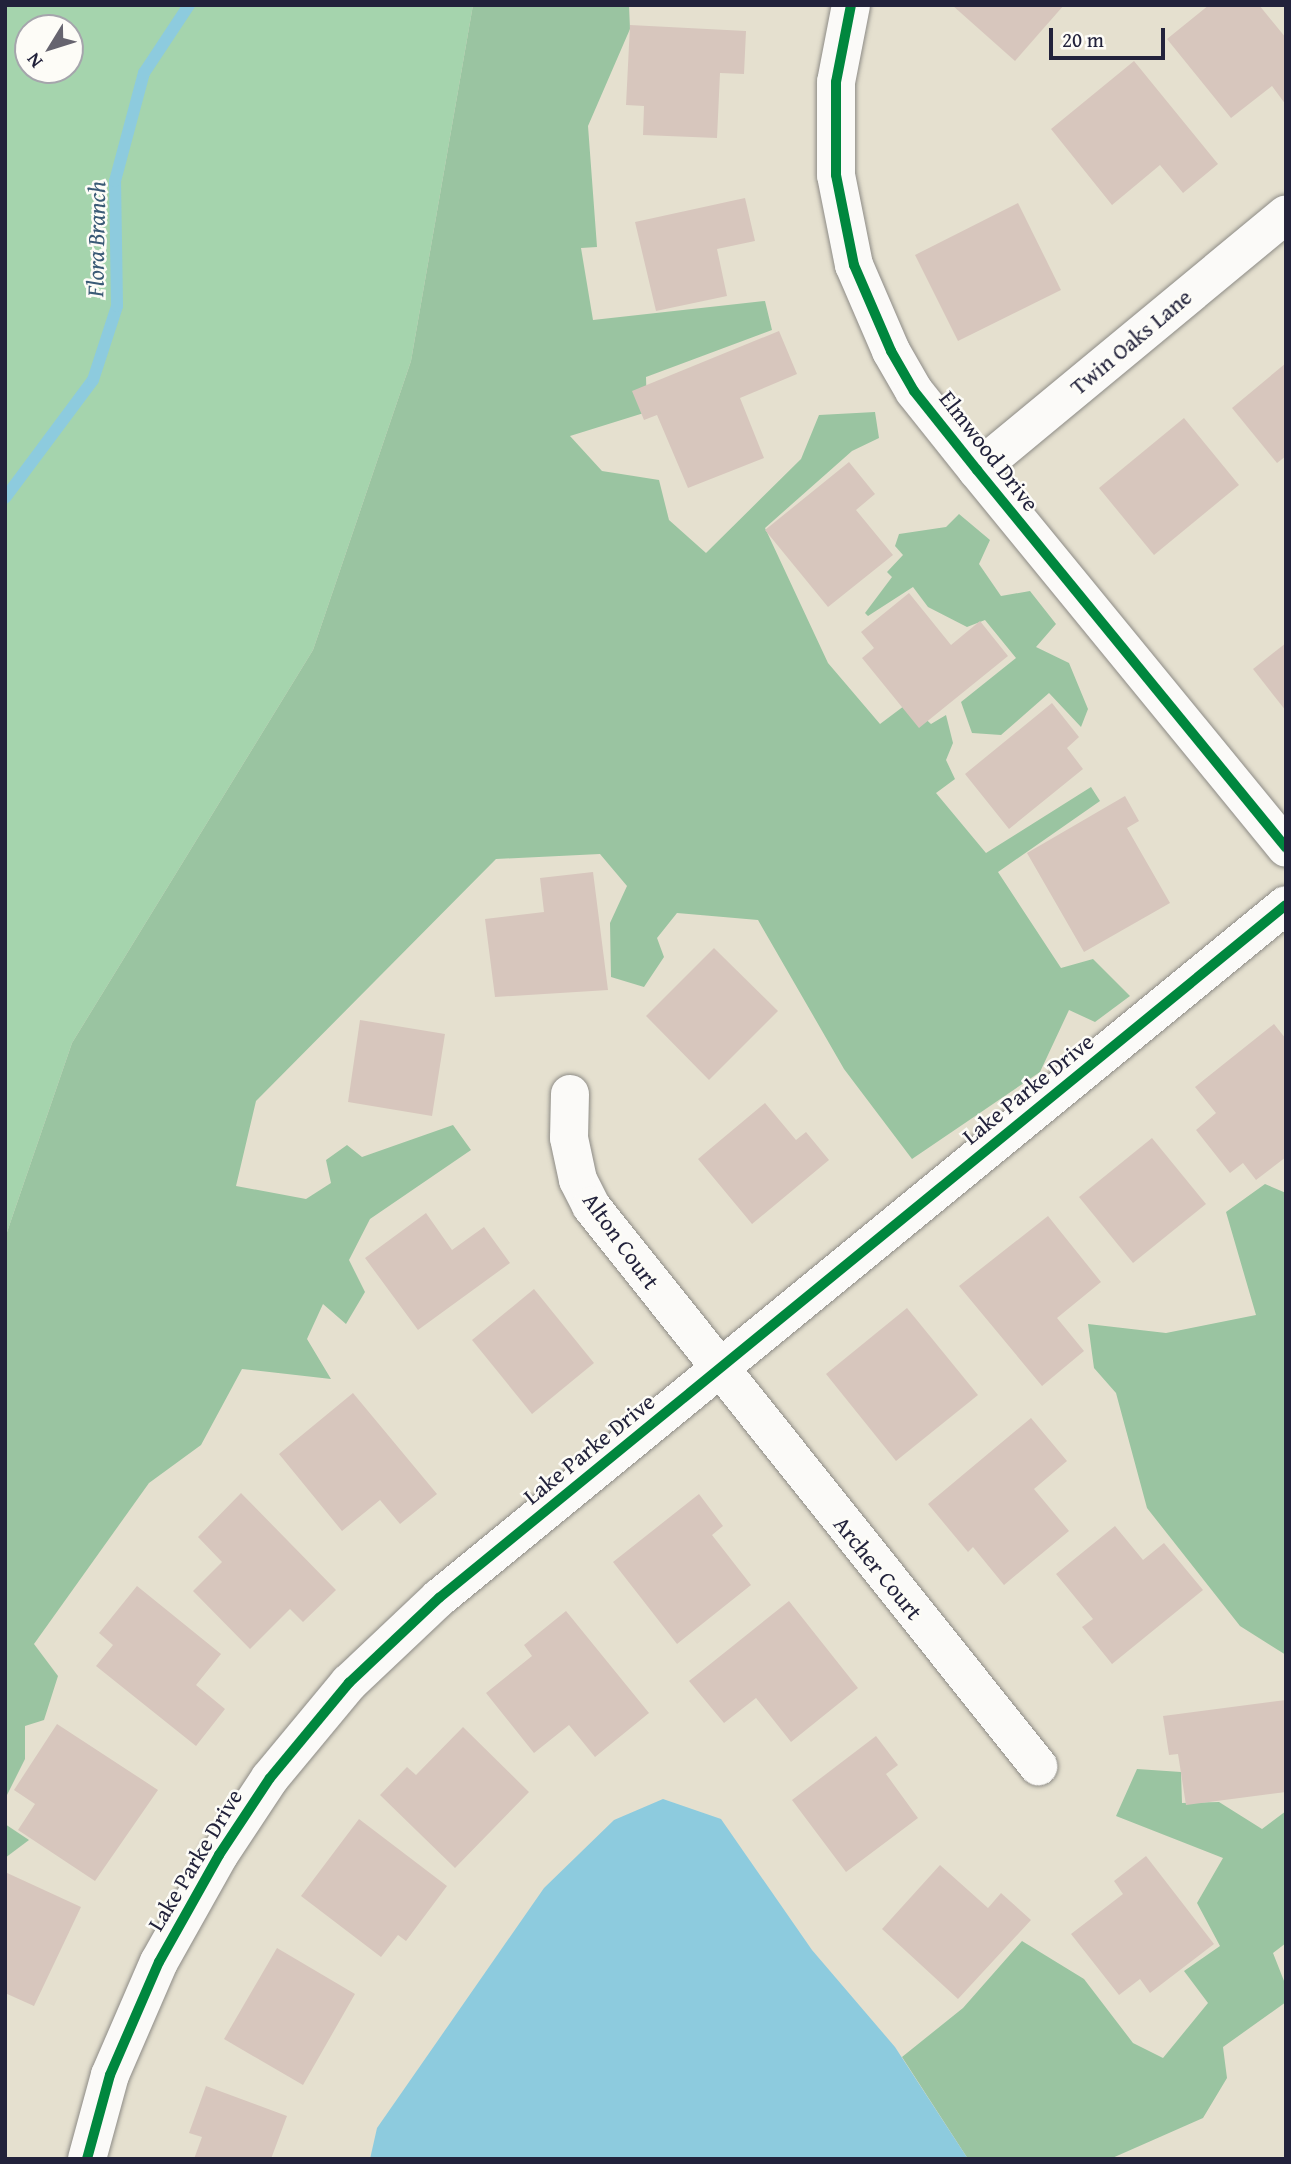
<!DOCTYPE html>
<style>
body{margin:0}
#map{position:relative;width:1291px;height:2164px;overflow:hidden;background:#e5e0cf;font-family:"Gentium Book Plus",serif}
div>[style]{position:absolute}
.green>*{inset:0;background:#a5d4ad}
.forest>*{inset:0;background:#9ac4a1}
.water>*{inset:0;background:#8dcbde}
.stream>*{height:12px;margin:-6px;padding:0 6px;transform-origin:6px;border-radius:6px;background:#8dcbde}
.building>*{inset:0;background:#d7c6bd}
.roads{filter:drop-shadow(0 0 2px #8d8b86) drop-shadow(0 0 2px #8d8b86)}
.minor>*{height:38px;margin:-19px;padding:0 19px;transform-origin:19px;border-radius:19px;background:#fbfaf8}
.cycleway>*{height:10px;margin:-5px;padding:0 5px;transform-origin:5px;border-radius:5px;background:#00873e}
span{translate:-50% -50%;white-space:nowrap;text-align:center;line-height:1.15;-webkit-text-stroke:5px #fdfcf7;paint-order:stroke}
.street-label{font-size:23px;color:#22223b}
.water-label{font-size:24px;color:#3a5a76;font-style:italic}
.frame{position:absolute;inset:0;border:7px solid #22223b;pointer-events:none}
.north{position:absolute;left:14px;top:14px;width:70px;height:70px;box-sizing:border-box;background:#fdfcf7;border:2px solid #a5a5ac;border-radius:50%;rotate:232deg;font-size:19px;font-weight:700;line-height:28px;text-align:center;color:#22223b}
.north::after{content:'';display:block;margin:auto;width:24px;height:32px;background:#66646f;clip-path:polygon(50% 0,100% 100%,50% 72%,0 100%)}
.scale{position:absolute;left:1049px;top:28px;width:116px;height:32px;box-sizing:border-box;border:4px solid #22223b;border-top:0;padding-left:9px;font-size:21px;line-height:24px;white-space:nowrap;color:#22223b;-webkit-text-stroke:5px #fdfcf7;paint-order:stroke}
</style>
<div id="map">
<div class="green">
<i style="clip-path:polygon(evenodd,5px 5px,473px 5px,411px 361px,313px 650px,72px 1043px,5px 1238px,5px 5px,28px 28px,70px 28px,70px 70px,28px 70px,28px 28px)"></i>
</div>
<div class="forest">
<i style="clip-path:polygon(473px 5px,629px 5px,630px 29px,588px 126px,597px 247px,581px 248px,593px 320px,765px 301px,772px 330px,646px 377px,647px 412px,570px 436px,602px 471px,659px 480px,669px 520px,706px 553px,801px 459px,819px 415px,875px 412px,879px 438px,852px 451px,765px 528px,828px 663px,880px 724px,908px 703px,931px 724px,946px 715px,953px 743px,946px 760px,955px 779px,936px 793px,986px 853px,1091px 787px,1100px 801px,998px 872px,1061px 968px,1093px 959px,1130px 996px,1095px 1022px,1069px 1010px,1040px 1072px,912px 1159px,844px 1069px,758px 920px,677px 913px,657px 938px,664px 957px,644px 987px,611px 977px,610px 923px,627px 886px,600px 854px,496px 859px,256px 1101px,236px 1186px,306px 1199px,331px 1183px,326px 1160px,347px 1145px,362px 1157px,453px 1125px,471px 1150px,370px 1219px,349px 1260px,365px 1292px,346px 1324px,323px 1304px,307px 1339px,331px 1379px,242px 1369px,201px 1445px,149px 1483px,34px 1644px,58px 1676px,44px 1720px,25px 1726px,25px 1759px,5px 1799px,5px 1238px,72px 1043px,313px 650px,411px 361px)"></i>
<i style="clip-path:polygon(959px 514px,990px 540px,979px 564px,1001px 596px,1030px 591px,1056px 624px,1036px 647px,1069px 663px,1088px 709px,1081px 727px,1049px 693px,1001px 735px,972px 733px,961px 702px,1016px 658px,985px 620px,967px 627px,928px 607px,913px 587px,868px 616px,865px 613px,892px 577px,887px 572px,903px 555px,895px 546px,899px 534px,946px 527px)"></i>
<i style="clip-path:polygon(1265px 1184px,1286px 1193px,1286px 1655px,1240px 1626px,1147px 1508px,1116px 1393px,1094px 1368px,1088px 1324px,1166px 1333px,1256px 1315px,1226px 1212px)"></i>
<i style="clip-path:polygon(1137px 1769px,1181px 1772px,1182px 1803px,1219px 1802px,1262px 1829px,1286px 1811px,1286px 1943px,1273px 1953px,1286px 1986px,1286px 2002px,1223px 2047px,1227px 2078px,1203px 2118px,1110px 2159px,968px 2159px,902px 2057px,963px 2008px,1022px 1941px,1084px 1979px,1133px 2043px,1163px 2058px,1208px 2003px,1184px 1971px,1220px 1946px,1197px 1903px,1223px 1858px,1116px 1816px)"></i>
<i style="clip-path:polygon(5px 1824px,29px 1840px,5px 1858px)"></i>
</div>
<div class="water">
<i style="clip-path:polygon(663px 1799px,721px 1819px,812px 1950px,895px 2047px,968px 2159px,370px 2159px,377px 2128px,544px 1888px,614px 1820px)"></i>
</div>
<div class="stream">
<i style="left:5px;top:498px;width:147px;rotate:-53.3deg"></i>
<i style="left:93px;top:380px;width:78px;rotate:-72deg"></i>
<i style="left:117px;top:306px;width:125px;rotate:-90.9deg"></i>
<i style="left:115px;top:181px;width:112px;rotate:-75deg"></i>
<i style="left:144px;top:73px;width:82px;rotate:-56.5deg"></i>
</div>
<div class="building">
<i style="clip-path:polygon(952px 5px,1064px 5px,1015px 61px)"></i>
<i style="clip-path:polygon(1209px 5px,1259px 5px,1286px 38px,1286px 105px,1272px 86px,1231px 118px,1167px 39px)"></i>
<i style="clip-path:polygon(630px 25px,746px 31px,744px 74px,720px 73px,717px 138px,643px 135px,644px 106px,626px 105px)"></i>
<i style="clip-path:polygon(1134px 61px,1218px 164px,1183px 193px,1160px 165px,1112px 205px,1051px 129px)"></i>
<i style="clip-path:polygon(745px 198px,755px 241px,717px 249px,727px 296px,656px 311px,635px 222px)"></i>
<i style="clip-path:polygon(1018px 203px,1061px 290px,958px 341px,915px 255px)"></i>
<i style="clip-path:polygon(779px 331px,797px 374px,740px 398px,764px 458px,688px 488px,657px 415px,644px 420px,632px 391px)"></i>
<i style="clip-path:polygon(1286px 363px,1286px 456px,1277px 463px,1232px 408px)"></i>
<i style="clip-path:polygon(1184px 418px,1239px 485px,1154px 555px,1099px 488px)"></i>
<i style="clip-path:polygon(849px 462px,875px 494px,856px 510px,893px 555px,828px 607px,765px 530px)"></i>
<i style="clip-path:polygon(909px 593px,951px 645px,980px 621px,1008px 656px,919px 728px,862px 658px,874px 648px,861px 632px)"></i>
<i style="clip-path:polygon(1286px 643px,1286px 711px,1253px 669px)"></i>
<i style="clip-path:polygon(1052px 703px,1079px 737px,1067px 748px,1083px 769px,1009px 829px,965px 774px)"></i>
<i style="clip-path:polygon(1125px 796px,1139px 821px,1127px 828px,1170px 903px,1084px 952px,1027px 853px)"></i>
<i style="clip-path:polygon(593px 872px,608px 990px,495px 997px,485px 919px,544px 912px,540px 878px)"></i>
<i style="clip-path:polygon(714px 948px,778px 1011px,709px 1080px,646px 1016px)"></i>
<i style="clip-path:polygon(360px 1020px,445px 1034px,432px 1116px,348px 1102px)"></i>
<i style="clip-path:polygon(1274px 1024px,1286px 1039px,1286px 1157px,1256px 1180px,1243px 1163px,1230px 1173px,1196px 1130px,1216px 1113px,1195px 1087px)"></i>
<i style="clip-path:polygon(765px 1103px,796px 1140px,806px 1132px,829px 1160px,752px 1224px,698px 1159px)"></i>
<i style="clip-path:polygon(1152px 1138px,1206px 1204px,1133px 1263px,1079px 1197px)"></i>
<i style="clip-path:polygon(426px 1213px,452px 1250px,484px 1227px,510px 1263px,418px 1330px,365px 1258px)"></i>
<i style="clip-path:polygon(1048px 1216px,1101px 1282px,1057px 1318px,1084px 1351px,1042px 1386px,959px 1286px)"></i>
<i style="clip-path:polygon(534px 1289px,594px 1363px,532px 1414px,472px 1340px)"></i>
<i style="clip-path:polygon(907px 1308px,978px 1395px,896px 1461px,826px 1374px)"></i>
<i style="clip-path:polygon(353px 1393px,437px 1494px,400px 1524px,380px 1500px,342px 1531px,279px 1454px)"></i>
<i style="clip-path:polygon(1031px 1418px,1067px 1461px,1034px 1489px,1069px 1531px,1004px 1585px,973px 1547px,968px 1552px,928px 1504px)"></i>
<i style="clip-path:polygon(241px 1493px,336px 1590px,303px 1622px,290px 1609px,250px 1649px,193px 1591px,222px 1562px,198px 1537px)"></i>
<i style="clip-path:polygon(699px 1494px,723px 1526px,712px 1535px,751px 1585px,677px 1644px,613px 1562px)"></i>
<i style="clip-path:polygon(1115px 1526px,1143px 1560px,1164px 1543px,1203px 1590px,1112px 1664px,1082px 1627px,1093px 1619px,1056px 1574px)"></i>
<i style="clip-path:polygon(137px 1586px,221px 1654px,196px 1685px,225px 1709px,196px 1746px,96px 1666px,113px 1645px,99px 1633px)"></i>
<i style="clip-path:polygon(789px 1601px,858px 1688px,791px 1742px,756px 1698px,724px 1723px,689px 1681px)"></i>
<i style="clip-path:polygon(566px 1611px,649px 1713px,595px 1757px,569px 1725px,534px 1753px,486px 1693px,532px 1656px,524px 1645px)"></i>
<i style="clip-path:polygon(1286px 1700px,1286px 1792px,1186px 1805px,1178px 1754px,1169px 1755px,1163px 1716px)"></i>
<i style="clip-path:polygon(57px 1724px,158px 1790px,95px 1881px,18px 1830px,35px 1804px,14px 1790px)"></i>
<i style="clip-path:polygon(463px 1727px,529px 1792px,455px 1868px,380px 1795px,407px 1767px,416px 1775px)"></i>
<i style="clip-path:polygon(876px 1736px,898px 1765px,886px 1774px,918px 1818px,846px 1872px,792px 1800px)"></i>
<i style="clip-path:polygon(359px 1819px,447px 1886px,406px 1941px,398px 1935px,381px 1957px,301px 1896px)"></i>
<i style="clip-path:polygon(1146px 1856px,1214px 1944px,1150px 1993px,1140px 1979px,1119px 1995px,1071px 1934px,1123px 1894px,1114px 1881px)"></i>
<i style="clip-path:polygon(940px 1865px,988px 1908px,1001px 1893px,1031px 1920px,958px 1999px,882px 1929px)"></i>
<i style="clip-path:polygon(5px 1872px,81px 1907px,34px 2006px,5px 1993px)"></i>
<i style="clip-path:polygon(277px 1948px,355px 1994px,303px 2085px,224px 2039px)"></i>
<i style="clip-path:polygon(206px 2086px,287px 2116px,271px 2159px,194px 2159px,202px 2137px,189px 2133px)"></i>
</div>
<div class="roads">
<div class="minor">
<i style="left:851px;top:5px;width:78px;rotate:101deg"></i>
<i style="left:836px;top:82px;width:93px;rotate:90deg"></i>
<i style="left:836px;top:175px;width:92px;rotate:78.7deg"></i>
<i style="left:854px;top:265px;width:94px;rotate:66.7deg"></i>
<i style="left:891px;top:351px;width:46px;rotate:60.1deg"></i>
<i style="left:914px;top:391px;width:101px;rotate:51.4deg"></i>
<i style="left:977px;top:470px;width:488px;rotate:50.7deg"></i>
<i style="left:977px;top:470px;width:401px;rotate:-39.6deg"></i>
<i style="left:570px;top:1094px;width:44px;rotate:91.3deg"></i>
<i style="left:569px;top:1138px;width:43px;rotate:77.9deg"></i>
<i style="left:578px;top:1180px;width:29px;rotate:63deg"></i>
<i style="left:591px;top:1206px;width:717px;rotate:51.4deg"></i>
<i style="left:87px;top:2159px;width:87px;rotate:-74.7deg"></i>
<i style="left:110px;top:2075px;width:123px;rotate:-66.6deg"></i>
<i style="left:159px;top:1962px;width:123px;rotate:-60.7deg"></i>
<i style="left:219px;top:1855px;width:92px;rotate:-56.5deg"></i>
<i style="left:270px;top:1778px;width:124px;rotate:-50.3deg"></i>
<i style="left:349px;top:1683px;width:124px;rotate:-43.4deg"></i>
<i style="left:439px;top:1598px;width:1094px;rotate:-39.29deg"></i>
</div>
</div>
<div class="cycleway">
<i style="left:851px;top:5px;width:78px;rotate:101deg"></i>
<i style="left:836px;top:82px;width:93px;rotate:90deg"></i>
<i style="left:836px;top:175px;width:92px;rotate:78.7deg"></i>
<i style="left:854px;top:265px;width:94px;rotate:66.7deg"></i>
<i style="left:891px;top:351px;width:46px;rotate:60.1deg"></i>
<i style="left:914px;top:391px;width:101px;rotate:51.4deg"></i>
<i style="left:977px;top:470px;width:488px;rotate:50.7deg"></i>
<i style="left:87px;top:2159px;width:87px;rotate:-74.7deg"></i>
<i style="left:110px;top:2075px;width:123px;rotate:-66.6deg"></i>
<i style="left:159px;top:1962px;width:123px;rotate:-60.7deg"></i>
<i style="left:219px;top:1855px;width:92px;rotate:-56.5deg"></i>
<i style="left:270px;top:1778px;width:124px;rotate:-50.3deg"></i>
<i style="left:349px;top:1683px;width:124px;rotate:-43.4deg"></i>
<i style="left:439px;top:1598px;width:1094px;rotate:-39.29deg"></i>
</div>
<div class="street-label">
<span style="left:1131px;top:342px;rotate:-40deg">Twin Oaks Lane</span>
<span style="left:989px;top:451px;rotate:52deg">Elmwood Drive</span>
<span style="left:1028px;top:1089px;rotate:-39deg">Lake Parke Drive</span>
<span style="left:621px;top:1241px;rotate:54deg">Alton Court</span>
<span style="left:589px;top:1449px;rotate:-39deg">Lake Parke Drive</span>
<span style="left:878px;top:1568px;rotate:51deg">Archer Court</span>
<span style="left:195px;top:1860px;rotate:-59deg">Lake Parke Drive</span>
</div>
<div class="water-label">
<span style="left:96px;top:239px;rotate:-89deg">Flora Branch</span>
</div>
<div class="frame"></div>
<div class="north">N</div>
<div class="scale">20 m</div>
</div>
